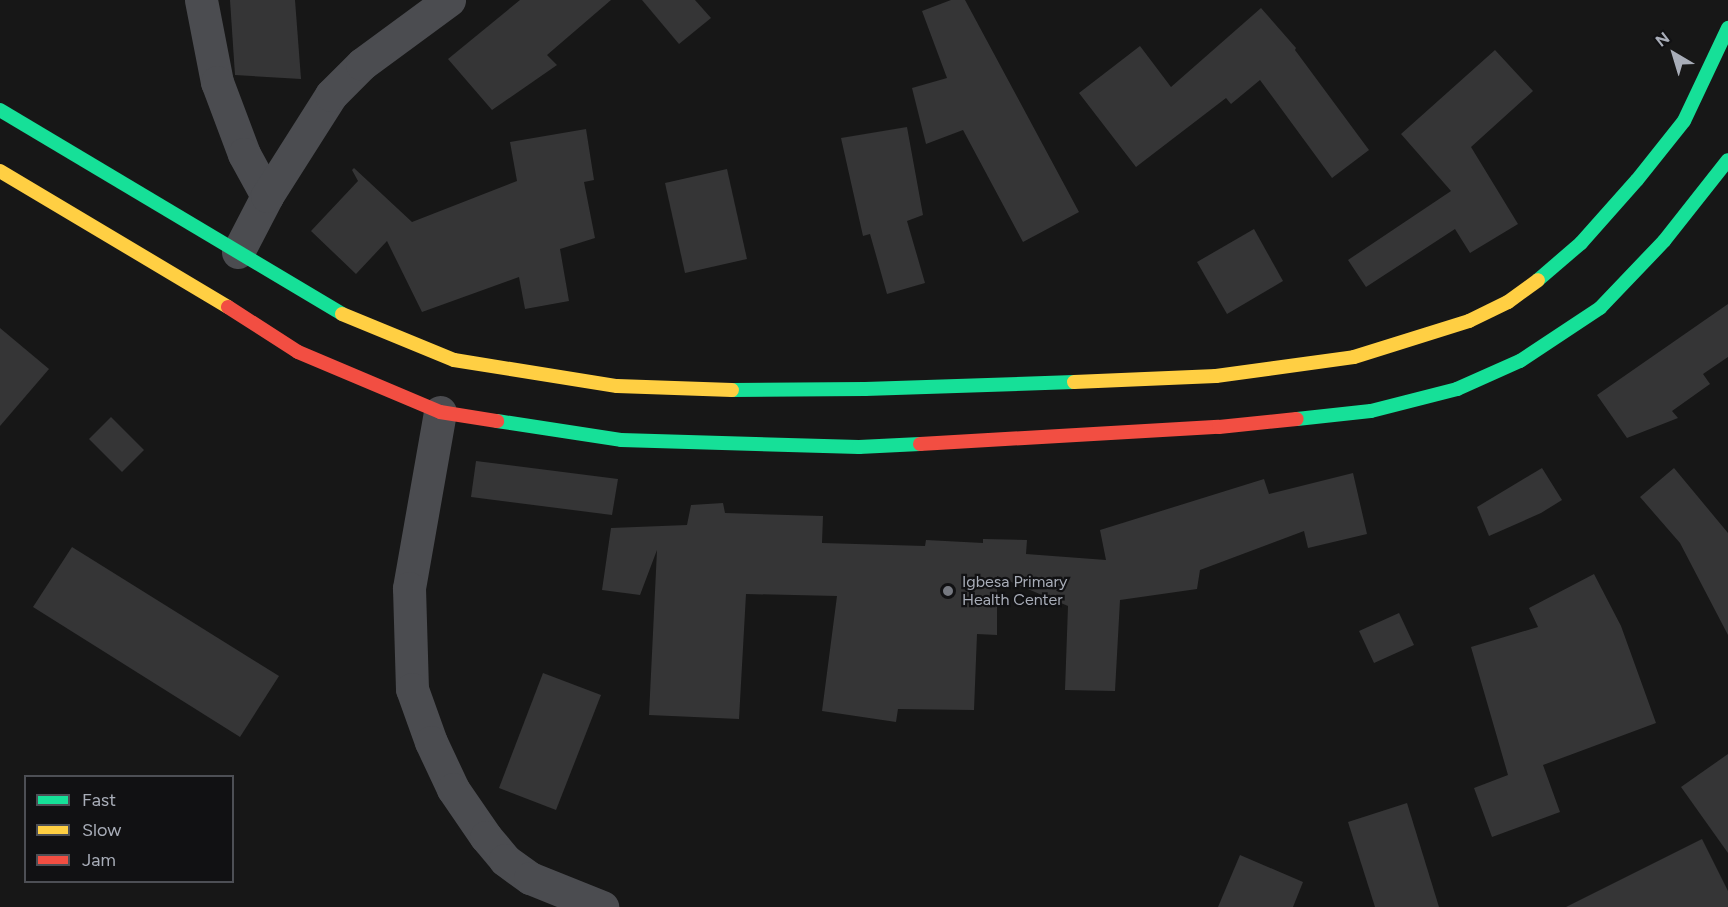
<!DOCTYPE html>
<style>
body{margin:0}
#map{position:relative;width:1728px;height:907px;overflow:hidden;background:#171717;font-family:Figtree,sans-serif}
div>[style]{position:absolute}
.building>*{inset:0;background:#353536}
.street>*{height:33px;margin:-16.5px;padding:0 16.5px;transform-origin:16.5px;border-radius:16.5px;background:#4b4c50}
.fast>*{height:14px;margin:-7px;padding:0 7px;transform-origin:7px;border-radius:7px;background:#16e098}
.slow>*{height:14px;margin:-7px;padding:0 7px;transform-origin:7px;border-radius:7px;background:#ffcf43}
.jam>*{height:14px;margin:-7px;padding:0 7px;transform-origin:7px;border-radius:7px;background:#f24e42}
.dots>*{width:16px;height:16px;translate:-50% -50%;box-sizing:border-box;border:3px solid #111113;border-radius:50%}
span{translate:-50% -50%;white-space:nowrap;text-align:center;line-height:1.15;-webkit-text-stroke:4.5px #111113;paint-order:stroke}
.poi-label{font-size:16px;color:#a8adb8}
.left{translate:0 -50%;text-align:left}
.legend{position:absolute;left:24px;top:775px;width:210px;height:108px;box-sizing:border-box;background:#111113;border:2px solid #4d4f55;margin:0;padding:8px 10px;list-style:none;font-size:18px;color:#a8adb8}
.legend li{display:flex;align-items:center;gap:12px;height:30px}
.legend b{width:30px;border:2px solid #4d4f55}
.north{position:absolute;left:1644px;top:24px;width:60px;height:60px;-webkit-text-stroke:4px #111113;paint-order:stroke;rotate:322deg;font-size:16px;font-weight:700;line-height:24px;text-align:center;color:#a8adb8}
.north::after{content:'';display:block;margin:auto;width:21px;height:27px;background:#a8adb8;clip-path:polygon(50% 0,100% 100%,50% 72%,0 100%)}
</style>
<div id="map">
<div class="building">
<i style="clip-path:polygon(230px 0,295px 0,301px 79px,235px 75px)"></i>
<i style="clip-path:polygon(520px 0,611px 0,547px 55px,557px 65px,492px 110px,448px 59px)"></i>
<i style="clip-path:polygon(642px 0,695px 0,711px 18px,679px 44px)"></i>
<i style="clip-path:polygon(951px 0,965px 0,1079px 212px,1023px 242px,963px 130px,926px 144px,912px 88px,947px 78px,922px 11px)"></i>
<i style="clip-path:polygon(1261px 8px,1296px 48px,1295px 50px,1369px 150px,1332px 178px,1260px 80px,1231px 104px,1226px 98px,1136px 167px,1079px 93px,1140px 46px,1171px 87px)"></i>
<i style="clip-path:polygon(1495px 50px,1533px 91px,1471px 147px,1518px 224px,1470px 253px,1455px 229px,1366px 287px,1348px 260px,1451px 191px,1401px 134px)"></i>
<i style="clip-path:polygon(907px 127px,923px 215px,907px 221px,925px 283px,887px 294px,870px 234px,863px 236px,841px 138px)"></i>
<i style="clip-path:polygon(586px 129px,594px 180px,584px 182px,595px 238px,560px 249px,569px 301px,525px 309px,519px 277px,422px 312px,387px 241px,356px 274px,311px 231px,358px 181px,352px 170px,354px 168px,412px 222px,517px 181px,510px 142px)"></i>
<i style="clip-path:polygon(727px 169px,747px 259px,685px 273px,665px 183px)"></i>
<i style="clip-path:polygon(1254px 229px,1283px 281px,1227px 314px,1197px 262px)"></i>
<i style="clip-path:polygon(1728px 304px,1728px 357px,1703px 374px,1710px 384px,1672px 411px,1678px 418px,1627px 438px,1597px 395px)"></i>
<i style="clip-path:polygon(0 328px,49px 369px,0 426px)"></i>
<i style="clip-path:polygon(111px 417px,144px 450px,122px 472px,89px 439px)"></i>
<i style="clip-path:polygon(476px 461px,618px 479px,612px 515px,471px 497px)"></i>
<i style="clip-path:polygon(1542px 468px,1562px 500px,1541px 513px,1489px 536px,1477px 507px)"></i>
<i style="clip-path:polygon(1674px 468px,1728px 533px,1728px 635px,1680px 543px,1640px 497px)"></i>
<i style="clip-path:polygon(1353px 473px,1367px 534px,1308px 548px,1304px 531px,1200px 570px,1197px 589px,1120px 600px,1115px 691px,1065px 690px,1068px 606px,997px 576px,997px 635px,977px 634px,974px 710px,898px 709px,896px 722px,822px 711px,837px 596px,746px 594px,739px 719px,649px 715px,657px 550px,640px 595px,602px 590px,611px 528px,687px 525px,691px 505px,723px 503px,725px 513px,823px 516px,822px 543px,925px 546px,926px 540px,983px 543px,983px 539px,1027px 540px,1026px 554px,1106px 560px,1100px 530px,1264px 479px,1269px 494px)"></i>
<i style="clip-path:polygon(72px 547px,279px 676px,240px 737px,33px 607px)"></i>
<i style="clip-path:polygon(1594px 574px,1621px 626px,1656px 723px,1543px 765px,1560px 812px,1492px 837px,1474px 788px,1508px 775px,1471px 647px,1538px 627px,1529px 608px)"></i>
<i style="clip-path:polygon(1399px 613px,1414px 645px,1374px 663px,1359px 631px)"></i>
<i style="clip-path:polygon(543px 673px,601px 695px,556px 810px,499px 788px)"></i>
<i style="clip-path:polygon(1728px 754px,1728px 853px,1681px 787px)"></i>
<i style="clip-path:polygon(1407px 803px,1439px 907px,1375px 907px,1348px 822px)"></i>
<i style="clip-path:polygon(1702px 839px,1728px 891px,1728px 907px,1566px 907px)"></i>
<i style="clip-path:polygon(1240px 855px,1303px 882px,1293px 907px,1218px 907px)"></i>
</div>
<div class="street">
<i style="left:201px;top:0;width:84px;rotate:79deg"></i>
<i style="left:217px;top:82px;width:77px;rotate:69.4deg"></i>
<i style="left:244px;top:154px;width:48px;rotate:61.3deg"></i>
<i style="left:238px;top:252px;width:63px;rotate:-62.6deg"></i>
<i style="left:267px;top:196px;width:120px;rotate:-57.6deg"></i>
<i style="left:331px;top:95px;width:44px;rotate:-45deg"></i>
<i style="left:362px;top:64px;width:108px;rotate:-36.3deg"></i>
<i style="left:440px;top:412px;width:179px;rotate:100deg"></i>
<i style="left:409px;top:588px;width:101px;rotate:88.3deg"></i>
<i style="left:412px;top:689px;width:56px;rotate:70.3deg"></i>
<i style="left:431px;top:742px;width:52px;rotate:64.9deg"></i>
<i style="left:453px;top:789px;width:58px;rotate:55.5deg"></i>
<i style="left:486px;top:837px;width:30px;rotate:50deg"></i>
<i style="left:505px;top:860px;width:31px;rotate:36deg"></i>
<i style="left:530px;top:878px;width:78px;rotate:21.9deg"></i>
</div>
<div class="fast">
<i style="left:0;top:110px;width:398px;rotate:30.8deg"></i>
<i style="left:1538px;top:280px;width:57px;rotate:-40.7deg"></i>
<i style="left:1581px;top:243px;width:84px;rotate:-48.4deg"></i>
<i style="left:1637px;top:180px;width:75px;rotate:-51.5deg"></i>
<i style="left:1684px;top:121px;width:103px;rotate:-64.7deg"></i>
<i style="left:732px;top:390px;width:133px;rotate:-0.4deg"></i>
<i style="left:865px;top:389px;width:209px;rotate:-1.9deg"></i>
<i style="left:1297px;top:419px;width:74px;rotate:-6.2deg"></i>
<i style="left:1371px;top:411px;width:89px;rotate:-14.3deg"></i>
<i style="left:1457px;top:389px;width:69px;rotate:-24deg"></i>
<i style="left:1520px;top:361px;width:96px;rotate:-33.5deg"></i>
<i style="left:1600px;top:308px;width:93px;rotate:-46.3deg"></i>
<i style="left:1664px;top:241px;width:103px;rotate:-51.7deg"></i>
<i style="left:497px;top:421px;width:125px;rotate:8.7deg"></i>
<i style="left:621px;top:440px;width:238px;rotate:1.7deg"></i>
<i style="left:859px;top:447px;width:61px;rotate:-2.8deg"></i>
</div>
<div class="slow">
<i style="left:0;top:171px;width:265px;rotate:30.8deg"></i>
<i style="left:342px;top:314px;width:121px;rotate:22.3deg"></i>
<i style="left:454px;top:360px;width:165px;rotate:9.1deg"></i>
<i style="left:617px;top:386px;width:115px;rotate:2deg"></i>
<i style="left:1074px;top:382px;width:142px;rotate:-2.4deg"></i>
<i style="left:1216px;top:376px;width:139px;rotate:-7.8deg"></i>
<i style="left:1354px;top:357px;width:121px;rotate:-17.4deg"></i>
<i style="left:1469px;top:321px;width:43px;rotate:-26deg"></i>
<i style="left:1508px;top:302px;width:37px;rotate:-36deg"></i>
</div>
<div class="jam">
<i style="left:228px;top:307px;width:83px;rotate:32.7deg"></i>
<i style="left:298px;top:352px;width:154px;rotate:22.9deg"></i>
<i style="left:440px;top:412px;width:58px;rotate:9deg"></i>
<i style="left:920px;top:444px;width:299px;rotate:-3.3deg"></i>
<i style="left:1219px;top:427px;width:78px;rotate:-5.9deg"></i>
</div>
<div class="dots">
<i style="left:948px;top:591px;background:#757880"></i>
</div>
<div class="poi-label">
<span class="left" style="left:962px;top:591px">Igbesa Primary<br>Health Center</span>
</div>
<ul class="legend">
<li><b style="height:8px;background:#16e098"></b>Fast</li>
<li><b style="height:8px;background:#ffcf43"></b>Slow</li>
<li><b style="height:8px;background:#f24e42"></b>Jam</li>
</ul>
<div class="north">N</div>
</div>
